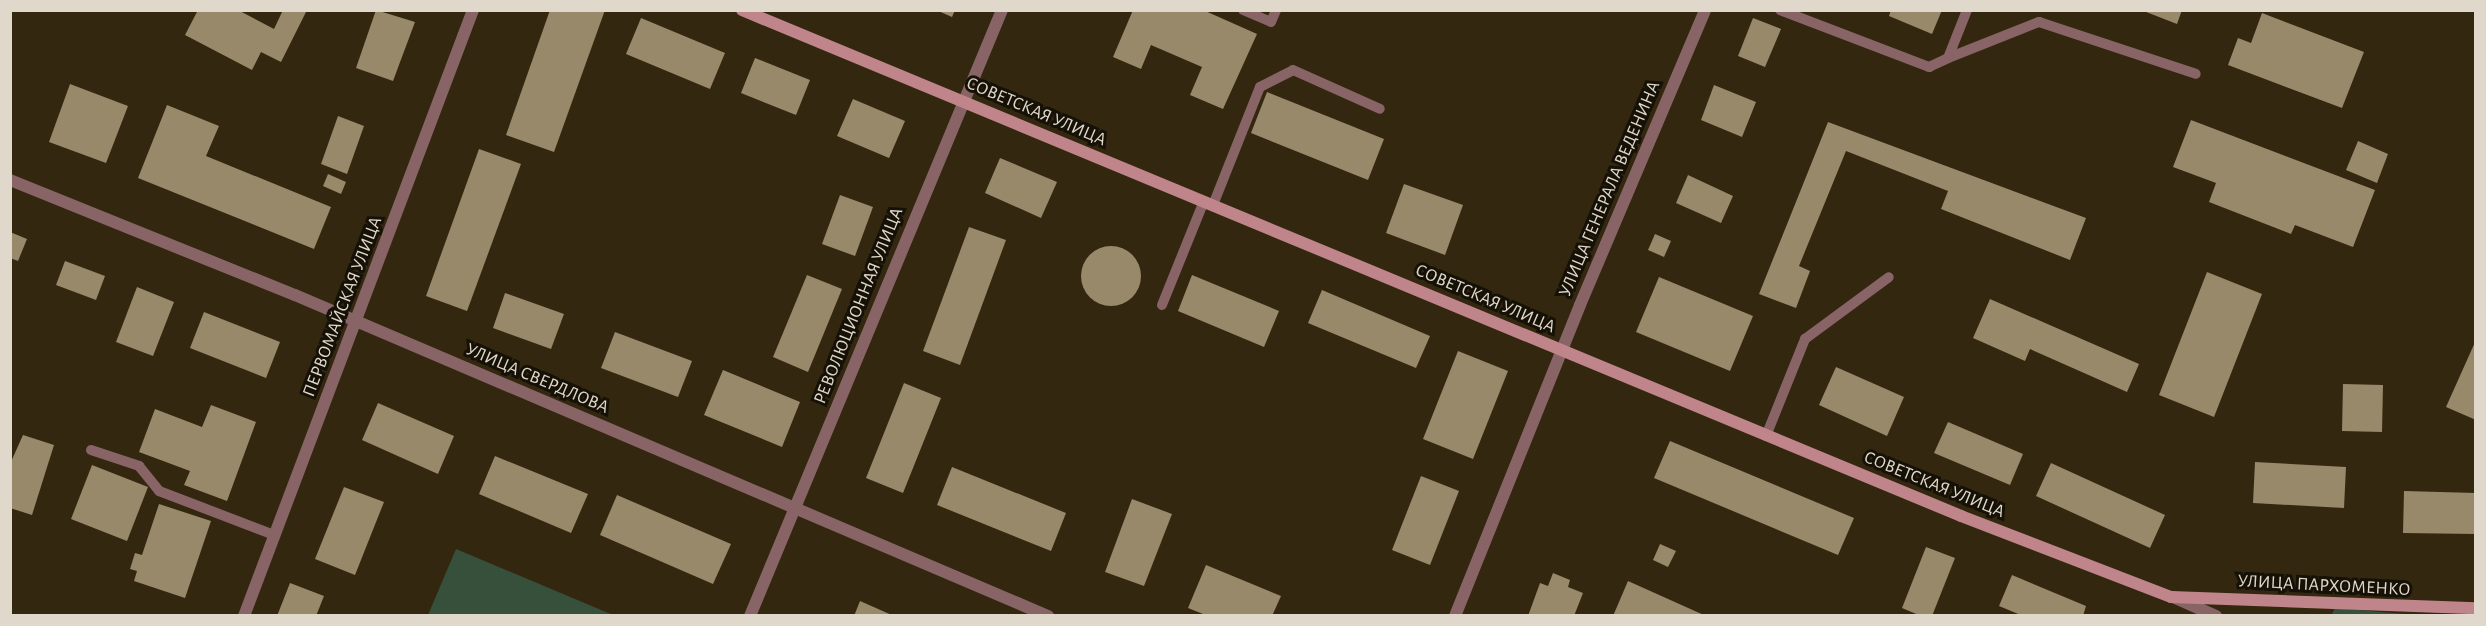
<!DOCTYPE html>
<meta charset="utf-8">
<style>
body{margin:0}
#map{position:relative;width:2486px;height:626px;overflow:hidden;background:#33270f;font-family:"Alegreya Sans",sans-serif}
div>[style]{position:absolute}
.green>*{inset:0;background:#37503c}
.building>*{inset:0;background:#99896b}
.round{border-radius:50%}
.lane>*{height:10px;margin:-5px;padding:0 5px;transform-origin:5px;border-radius:5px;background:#896467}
.street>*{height:12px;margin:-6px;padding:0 6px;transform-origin:6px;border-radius:6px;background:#896467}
.secondary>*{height:12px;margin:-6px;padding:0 6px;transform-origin:6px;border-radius:6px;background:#c0858a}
span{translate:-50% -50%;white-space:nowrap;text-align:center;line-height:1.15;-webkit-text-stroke:6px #161107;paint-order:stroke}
.street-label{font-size:18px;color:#e0d8ca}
.frame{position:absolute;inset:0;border:12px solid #e0d8ca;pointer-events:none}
</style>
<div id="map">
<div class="green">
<i style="clip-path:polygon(456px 549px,613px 615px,428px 615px)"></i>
<i style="clip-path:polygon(2335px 608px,2416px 615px,2331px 616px)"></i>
</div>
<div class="building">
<i style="clip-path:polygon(198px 10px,238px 10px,274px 29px,283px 10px,307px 10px,281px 62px,261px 52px,252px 70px,185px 35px)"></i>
<i style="clip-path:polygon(376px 10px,415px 22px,393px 81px,356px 68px)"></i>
<i style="clip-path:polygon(550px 10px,605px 10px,554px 152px,506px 135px)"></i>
<i style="clip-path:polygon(936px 10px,955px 10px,952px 17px)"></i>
<i style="clip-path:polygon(1133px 10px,1203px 10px,1257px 34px,1223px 109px,1190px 95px,1202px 67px,1151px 45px,1141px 69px,1113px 57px)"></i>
<i style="clip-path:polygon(1891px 10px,1942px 10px,1932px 34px,1889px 16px)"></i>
<i style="clip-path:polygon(2141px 10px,2182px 10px,2177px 24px)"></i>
<i style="clip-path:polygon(2262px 13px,2364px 52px,2342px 108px,2228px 65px,2238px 38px,2251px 43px)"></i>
<i style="clip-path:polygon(641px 18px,725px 53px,710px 89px,626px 54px)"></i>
<i style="clip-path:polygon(1753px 18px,1781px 29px,1765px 67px,1738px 56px)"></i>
<i style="clip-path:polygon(755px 58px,810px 80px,796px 115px,741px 93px)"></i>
<i style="clip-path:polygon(70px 84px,128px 106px,106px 163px,49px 142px)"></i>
<i style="clip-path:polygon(1714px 85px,1756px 102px,1742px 137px,1701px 120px)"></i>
<i style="clip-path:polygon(1267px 92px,1384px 139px,1368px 180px,1251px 133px)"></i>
<i style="clip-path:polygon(853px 99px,905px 121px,889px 158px,837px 136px)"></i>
<i style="clip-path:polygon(167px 105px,219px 126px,206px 156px,331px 207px,314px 249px,138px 178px)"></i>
<i style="clip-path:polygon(338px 116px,364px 126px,347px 174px,321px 164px)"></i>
<i style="clip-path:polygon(2191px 120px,2375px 190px,2353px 247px,2295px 225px,2291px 234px,2209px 202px,2216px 183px,2173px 167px)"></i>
<i style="clip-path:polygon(1828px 122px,2086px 218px,2070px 260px,1941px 209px,1948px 191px,1846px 151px,1799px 266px,1810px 271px,1796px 308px,1759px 294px)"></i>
<i style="clip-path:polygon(2358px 141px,2388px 154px,2377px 183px,2346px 170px)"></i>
<i style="clip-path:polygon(479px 149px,521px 164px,467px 311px,426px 296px)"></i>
<i style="clip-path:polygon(1000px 158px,1057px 182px,1041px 218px,985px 193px)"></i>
<i style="clip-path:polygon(328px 174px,346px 182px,341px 194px,323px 186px)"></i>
<i style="clip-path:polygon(1688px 175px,1733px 196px,1721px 223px,1676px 203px)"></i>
<i style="clip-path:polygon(1404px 184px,1463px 205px,1445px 255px,1386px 233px)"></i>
<i style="clip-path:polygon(840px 195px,873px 207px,855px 256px,822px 244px)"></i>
<i style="clip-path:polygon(969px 227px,1006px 240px,960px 365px,923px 351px)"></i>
<i style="clip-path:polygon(10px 232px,27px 239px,18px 261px,10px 258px)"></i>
<i style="clip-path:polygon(1655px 234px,1671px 241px,1664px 257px,1648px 250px)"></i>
<i class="round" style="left:1081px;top:246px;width:60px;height:60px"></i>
<i style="clip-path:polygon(65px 261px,105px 276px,96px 300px,56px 285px)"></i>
<i style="clip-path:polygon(2207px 272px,2262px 294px,2214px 417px,2159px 395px)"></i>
<i style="clip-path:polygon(807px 275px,842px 289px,808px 372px,773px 357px)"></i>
<i style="clip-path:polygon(1192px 275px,1279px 311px,1264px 347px,1178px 311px)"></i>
<i style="clip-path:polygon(1659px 277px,1753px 316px,1730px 371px,1636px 332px)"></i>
<i style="clip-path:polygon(137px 287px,174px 302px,153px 356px,116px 342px)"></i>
<i style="clip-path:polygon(1322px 290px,1430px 336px,1416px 368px,1308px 323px)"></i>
<i style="clip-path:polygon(505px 293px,564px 314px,551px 349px,493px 328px)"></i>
<i style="clip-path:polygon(1990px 299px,2139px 364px,2127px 392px,2030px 349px,2025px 361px,1973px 338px)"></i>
<i style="clip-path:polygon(204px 312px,280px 342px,266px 378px,190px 348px)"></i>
<i style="clip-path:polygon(615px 332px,692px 361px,678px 397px,601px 368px)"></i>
<i style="clip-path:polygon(2476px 340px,2476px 420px,2446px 407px)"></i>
<i style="clip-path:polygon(1458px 351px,1508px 371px,1473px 459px,1423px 439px)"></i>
<i style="clip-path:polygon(1836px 367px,1904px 397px,1887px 436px,1819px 405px)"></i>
<i style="clip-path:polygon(723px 370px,800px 402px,782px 447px,704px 415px)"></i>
<i style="clip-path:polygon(904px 383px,941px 398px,903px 493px,866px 478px)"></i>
<i style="clip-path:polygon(2343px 384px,2383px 385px,2382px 432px,2342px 431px)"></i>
<i style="clip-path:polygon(378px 403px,454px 436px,438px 474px,362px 440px)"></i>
<i style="clip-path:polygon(211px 405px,256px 422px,227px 501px,184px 485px,190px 471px,139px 452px,155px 409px,202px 427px)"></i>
<i style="clip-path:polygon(1948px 422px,2023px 454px,2010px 485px,1934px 453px)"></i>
<i style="clip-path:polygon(23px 435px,54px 445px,32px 515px,10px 508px,10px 464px)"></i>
<i style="clip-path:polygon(1670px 441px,1854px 518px,1838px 555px,1654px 478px)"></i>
<i style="clip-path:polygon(495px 456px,588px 494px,571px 533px,479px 494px)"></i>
<i style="clip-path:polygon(2255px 462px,2346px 467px,2344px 508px,2253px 503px)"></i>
<i style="clip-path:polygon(2051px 463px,2165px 515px,2150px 548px,2036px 496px)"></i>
<i style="clip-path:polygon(92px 465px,148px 487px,127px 541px,71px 519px)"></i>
<i style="clip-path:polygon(952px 467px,1066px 513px,1051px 551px,937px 505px)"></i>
<i style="clip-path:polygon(1421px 476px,1459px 491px,1430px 565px,1392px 550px)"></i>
<i style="clip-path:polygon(344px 487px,384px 502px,355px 575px,315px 559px)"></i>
<i style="clip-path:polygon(2404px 491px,2476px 493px,2476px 534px,2403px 533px)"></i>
<i style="clip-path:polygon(617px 495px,731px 544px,713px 584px,600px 535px)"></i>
<i style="clip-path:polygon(1132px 499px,1172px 514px,1144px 586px,1105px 572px)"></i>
<i style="clip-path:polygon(159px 504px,211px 521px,185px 598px,134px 581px,137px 571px,130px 569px,135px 553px,142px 555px)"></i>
<i style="clip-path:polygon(1660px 544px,1676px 551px,1668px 567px,1653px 560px)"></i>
<i style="clip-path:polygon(1926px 547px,1955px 558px,1932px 616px,1921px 616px,1902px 608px)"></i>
<i style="clip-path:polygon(1206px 565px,1281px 596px,1272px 616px,1208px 616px,1188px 608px)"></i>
<i style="clip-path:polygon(1553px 573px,1570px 580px,1568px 587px,1583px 593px,1574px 616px,1528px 616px,1540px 583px,1548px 586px)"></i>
<i style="clip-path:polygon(2012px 575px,2086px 606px,2083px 616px,2023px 616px,1999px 606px)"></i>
<i style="clip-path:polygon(1628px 581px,1706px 616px,1613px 616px)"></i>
<i style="clip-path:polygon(290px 583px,324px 596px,316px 616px,277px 616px)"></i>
<i style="clip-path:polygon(860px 601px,894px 616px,854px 616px)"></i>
</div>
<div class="lane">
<i style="left:1243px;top:10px;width:30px;rotate:23deg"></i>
<i style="left:1271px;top:22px;width:13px;rotate:-67deg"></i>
<i style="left:1780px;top:10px;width:160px;rotate:20.9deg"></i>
<i style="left:1929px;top:67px;width:21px;rotate:-25deg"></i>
<i style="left:1948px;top:58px;width:52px;rotate:-68.4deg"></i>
<i style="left:1948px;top:58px;width:98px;rotate:-21.6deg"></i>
<i style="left:2039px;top:22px;width:165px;rotate:18.3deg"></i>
<i style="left:1213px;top:205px;width:127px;rotate:-68.3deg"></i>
<i style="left:1260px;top:87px;width:37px;rotate:-27deg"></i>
<i style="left:1293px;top:70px;width:95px;rotate:24.1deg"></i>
<i style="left:1162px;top:305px;width:112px;rotate:-68deg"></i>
<i style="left:1766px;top:436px;width:105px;rotate:-68.1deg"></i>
<i style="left:1805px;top:339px;width:104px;rotate:-36.4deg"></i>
<i style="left:91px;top:450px;width:51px;rotate:18.4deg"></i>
<i style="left:139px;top:466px;width:32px;rotate:51deg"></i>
<i style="left:159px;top:491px;width:123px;rotate:20.9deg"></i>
</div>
<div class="street">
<i style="left:10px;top:180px;width:307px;rotate:22deg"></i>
<i style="left:295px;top:295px;width:819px;rotate:23.09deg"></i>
<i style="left:2173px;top:597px;width:47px;rotate:23.8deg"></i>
<i style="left:244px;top:616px;width:648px;rotate:-69.3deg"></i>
<i style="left:750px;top:616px;width:656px;rotate:-67.42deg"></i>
<i style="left:1455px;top:616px;width:335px;rotate:-68.1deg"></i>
<i style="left:1580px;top:305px;width:320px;rotate:-67deg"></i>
</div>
<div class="secondary">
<i style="left:742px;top:10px;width:1320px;rotate:22.54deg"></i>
<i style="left:1961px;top:516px;width:225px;rotate:21.1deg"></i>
<i style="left:2171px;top:597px;width:305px;rotate:2.1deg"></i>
</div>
<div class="street-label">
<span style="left:1036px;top:112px;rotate:23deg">СОВЕТСКАЯ УЛИЦА</span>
<span style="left:1610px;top:189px;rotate:-67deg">УЛИЦА ГЕНЕРАЛА ВЕДЕНИНА</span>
<span style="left:1485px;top:299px;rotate:23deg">СОВЕТСКАЯ УЛИЦА</span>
<span style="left:859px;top:306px;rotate:-68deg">РЕВОЛЮЦИОННАЯ УЛИЦА</span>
<span style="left:343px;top:307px;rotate:-69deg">ПЕРВОМАЙСКАЯ УЛИЦА</span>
<span style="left:537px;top:379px;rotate:23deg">УЛИЦА СВЕРДЛОВА</span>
<span style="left:1934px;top:485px;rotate:22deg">СОВЕТСКАЯ УЛИЦА</span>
<span style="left:2324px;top:586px;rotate:3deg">УЛИЦА ПАРХОМЕНКО</span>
</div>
<div class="frame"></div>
</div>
